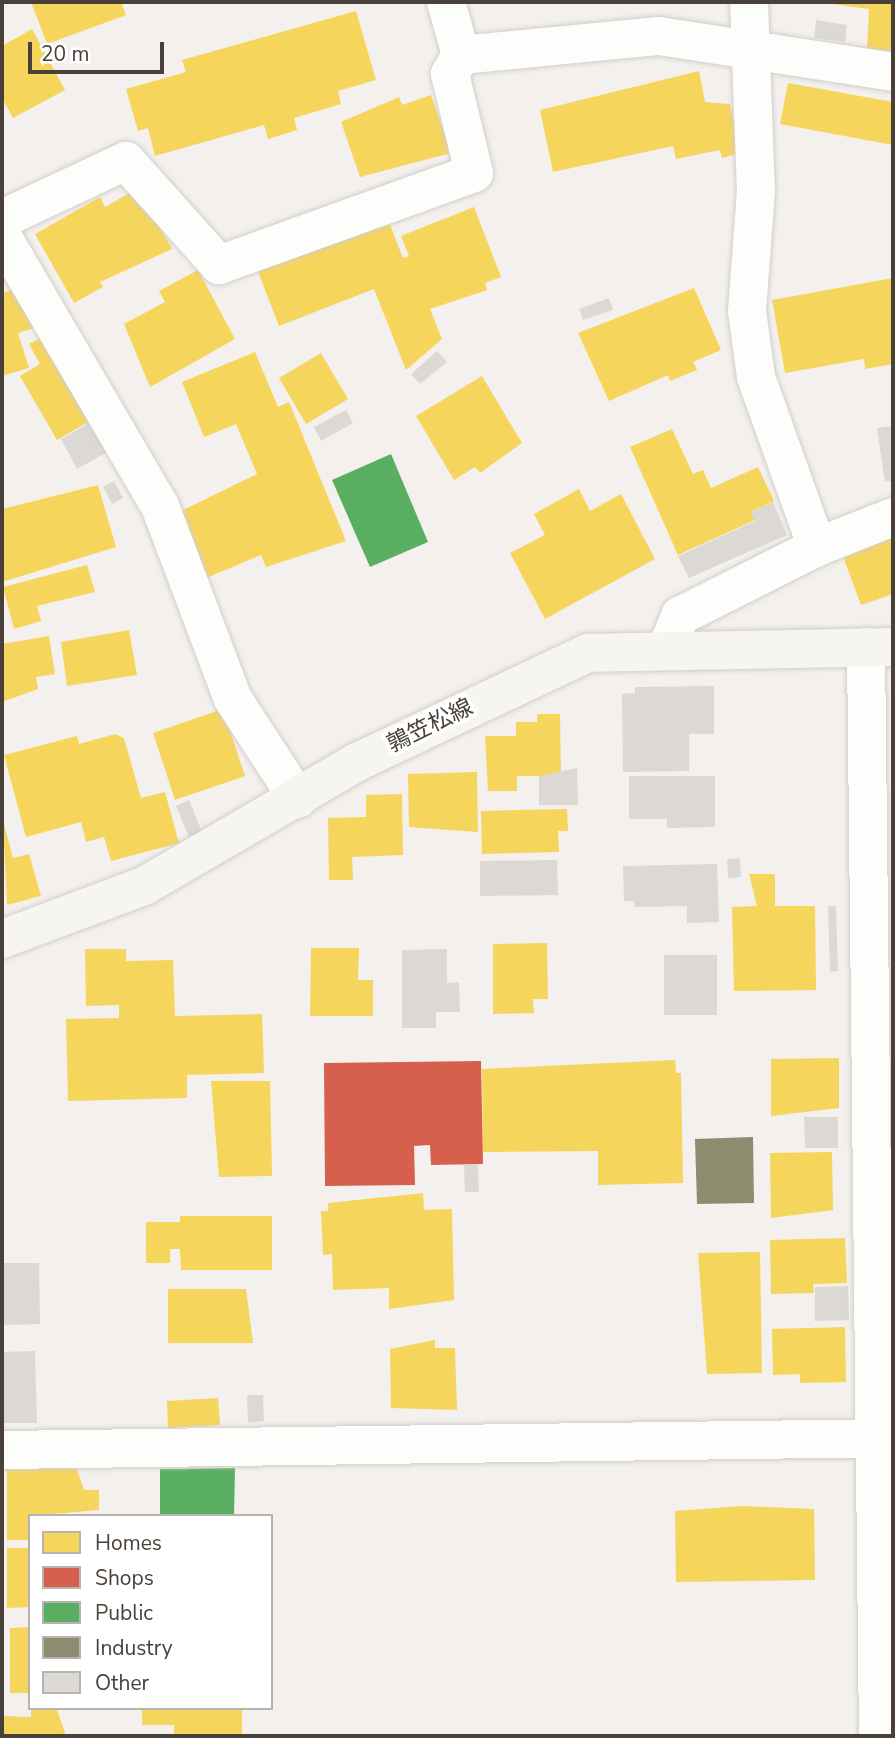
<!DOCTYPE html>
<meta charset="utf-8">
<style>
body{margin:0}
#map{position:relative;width:895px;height:1738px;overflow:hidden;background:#f3f0ed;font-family:"Nunito Sans","Noto Sans JP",sans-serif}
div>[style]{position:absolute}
.homes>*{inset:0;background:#f6d55c}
.shops>*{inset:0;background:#d6604d}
.public>*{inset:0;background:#5aae61}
.industry>*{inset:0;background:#8c8c6e}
.building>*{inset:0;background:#dcd9d5}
.roads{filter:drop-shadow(0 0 2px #d1ceca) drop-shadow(0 0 2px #d1ceca)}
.street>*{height:38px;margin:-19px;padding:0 19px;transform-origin:19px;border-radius:19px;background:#fdfdfc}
.secondary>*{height:38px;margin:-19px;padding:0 19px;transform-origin:19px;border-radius:19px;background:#f7f5f0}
span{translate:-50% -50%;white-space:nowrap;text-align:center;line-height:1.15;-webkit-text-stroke:7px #fff;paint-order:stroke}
.street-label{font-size:23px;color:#494139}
.frame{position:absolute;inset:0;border:4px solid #494139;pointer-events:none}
.legend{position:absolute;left:28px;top:1514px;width:245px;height:196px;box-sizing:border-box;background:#fff;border:2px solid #b6b3b0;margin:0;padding:9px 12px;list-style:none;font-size:21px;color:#494139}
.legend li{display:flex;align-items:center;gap:14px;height:35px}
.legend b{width:35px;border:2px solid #b6b3b0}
.scale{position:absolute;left:28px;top:42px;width:136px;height:32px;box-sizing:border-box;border:4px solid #494139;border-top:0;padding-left:9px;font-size:21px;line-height:24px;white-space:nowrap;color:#494139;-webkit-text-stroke:5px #fff;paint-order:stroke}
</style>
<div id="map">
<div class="homes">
<i style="clip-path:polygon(31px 2px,121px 2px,126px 15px,47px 44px)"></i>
<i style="clip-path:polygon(818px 2px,893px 2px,893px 51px,867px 50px,869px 9px)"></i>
<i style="clip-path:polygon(356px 11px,376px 80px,338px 91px,341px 104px,294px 118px,297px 130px,268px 139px,264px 125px,155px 156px,148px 128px,138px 131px,126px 89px,186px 72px,182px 60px)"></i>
<i style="clip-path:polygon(32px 29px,65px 90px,13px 118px,2px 98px,2px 46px)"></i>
<i style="clip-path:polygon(699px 71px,705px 102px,730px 104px,741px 153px,722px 158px,720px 150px,676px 159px,673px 146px,553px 172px,540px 110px)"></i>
<i style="clip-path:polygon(788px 83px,893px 102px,893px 145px,780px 124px)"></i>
<i style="clip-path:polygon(431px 95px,451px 153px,360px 177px,341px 122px,399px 97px,402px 105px)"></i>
<i style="clip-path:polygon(138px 188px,172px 249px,100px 282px,103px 287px,74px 303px,35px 234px,100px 197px,105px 207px)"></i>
<i style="clip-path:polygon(474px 207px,501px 277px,485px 283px,487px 290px,430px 309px,442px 339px,406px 370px,374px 289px,279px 326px,255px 264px,385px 212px,403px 258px,409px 256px,401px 236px)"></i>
<i style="clip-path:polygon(198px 270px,235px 339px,150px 387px,124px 324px,165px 302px,159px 291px)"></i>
<i style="clip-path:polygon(893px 278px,893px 364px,865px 369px,864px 359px,785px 373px,772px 300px)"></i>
<i style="clip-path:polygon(21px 287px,34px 328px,18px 333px,29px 368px,2px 376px,2px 293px)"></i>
<i style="clip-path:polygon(694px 288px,721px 350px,693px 362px,697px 370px,670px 381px,668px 375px,609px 401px,578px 333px)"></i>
<i style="clip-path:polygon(42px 337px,90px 421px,57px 440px,20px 376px,40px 364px,29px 344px)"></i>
<i style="clip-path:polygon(255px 352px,278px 407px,289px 402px,346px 541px,266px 567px,261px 555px,204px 579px,177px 513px,257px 474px,236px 424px,204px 437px,182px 382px)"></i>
<i style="clip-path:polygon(321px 353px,348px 399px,306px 424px,279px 378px)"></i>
<i style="clip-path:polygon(482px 376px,522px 443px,480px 473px,475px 467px,454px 480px,416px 416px)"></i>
<i style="clip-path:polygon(672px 429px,693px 474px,703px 470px,711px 488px,758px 467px,774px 501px,751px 512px,755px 520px,678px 555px,630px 447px)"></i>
<i style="clip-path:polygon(98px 485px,116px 547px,2px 582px,2px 509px)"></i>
<i style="clip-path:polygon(579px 489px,590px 511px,621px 494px,655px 559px,545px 619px,510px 553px,545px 535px,534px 514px)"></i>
<i style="clip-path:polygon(893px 535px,893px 594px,861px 605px,842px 554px)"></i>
<i style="clip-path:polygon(87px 565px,95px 592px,37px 606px,41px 621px,14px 629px,3px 587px)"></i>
<i style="clip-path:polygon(129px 630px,137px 675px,67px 686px,61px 642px)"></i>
<i style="clip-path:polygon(49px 636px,55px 674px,36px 677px,38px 689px,2px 702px,2px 644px)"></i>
<i style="clip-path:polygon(223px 709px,245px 776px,175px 800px,153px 733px)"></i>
<i style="clip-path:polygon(537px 714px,560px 714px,561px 776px,517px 776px,517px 791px,488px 791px,485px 736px,516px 736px,516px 722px,537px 722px)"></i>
<i style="clip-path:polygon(115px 734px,124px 738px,141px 798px,165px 792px,179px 843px,111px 861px,104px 837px,86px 842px,81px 822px,26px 837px,4px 755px,77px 736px,79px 744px)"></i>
<i style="clip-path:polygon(477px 772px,478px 832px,409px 827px,408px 774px)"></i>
<i style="clip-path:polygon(402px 794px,403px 855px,352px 857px,353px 880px,329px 880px,328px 818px,366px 817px,366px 795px)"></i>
<i style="clip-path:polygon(567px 809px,568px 831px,558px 831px,559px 852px,482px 854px,481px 811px)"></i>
<i style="clip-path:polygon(3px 820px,13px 858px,29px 854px,41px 896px,7px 905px)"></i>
<i style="clip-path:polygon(749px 874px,775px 874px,775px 906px,815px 906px,816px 990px,734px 991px,732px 907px,757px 906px)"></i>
<i style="clip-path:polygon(547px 943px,548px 999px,533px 999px,534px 1013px,493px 1014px,493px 944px)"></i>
<i style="clip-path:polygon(311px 948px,359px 948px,358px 980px,373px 980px,373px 1016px,310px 1016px)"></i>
<i style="clip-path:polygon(85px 949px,126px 949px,126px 961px,173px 960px,175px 1016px,262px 1014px,264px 1073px,187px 1075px,187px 1098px,68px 1101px,66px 1019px,119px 1018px,119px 1005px,86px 1006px)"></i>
<i style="clip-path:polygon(839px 1058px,839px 1108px,771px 1116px,771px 1059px)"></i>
<i style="clip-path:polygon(675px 1060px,676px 1073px,681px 1073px,683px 1183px,598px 1185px,598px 1151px,483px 1152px,482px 1069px)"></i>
<i style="clip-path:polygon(211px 1081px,270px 1081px,272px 1176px,219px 1177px)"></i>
<i style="clip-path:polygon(832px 1152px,833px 1210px,771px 1218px,770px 1153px)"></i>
<i style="clip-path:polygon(423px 1193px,424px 1210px,452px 1209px,454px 1300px,389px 1309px,389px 1288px,333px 1290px,332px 1254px,323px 1255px,321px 1211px,328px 1211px,328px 1203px)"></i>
<i style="clip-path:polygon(180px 1216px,272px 1216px,272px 1270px,181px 1270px,180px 1249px,170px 1249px,170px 1263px,146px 1263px,146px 1222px,180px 1222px)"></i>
<i style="clip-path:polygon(845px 1238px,847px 1283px,813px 1284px,814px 1293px,771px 1294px,770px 1240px)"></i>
<i style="clip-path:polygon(760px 1252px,762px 1373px,707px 1374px,698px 1253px)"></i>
<i style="clip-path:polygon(168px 1289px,246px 1289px,253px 1343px,168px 1343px)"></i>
<i style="clip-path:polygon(845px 1327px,846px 1382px,800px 1383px,800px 1374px,773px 1375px,772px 1329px)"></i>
<i style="clip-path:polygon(435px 1340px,435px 1348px,455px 1348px,457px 1410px,391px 1408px,390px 1349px)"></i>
<i style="clip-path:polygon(218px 1398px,220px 1425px,168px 1428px,167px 1401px)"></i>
<i style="clip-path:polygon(7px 1466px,76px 1467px,84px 1490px,99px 1490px,99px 1510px,30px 1516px,30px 1540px,7px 1540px)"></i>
<i style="clip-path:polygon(742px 1506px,814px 1509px,815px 1580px,676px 1582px,675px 1511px)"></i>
<i style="clip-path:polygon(7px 1548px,30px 1548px,30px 1607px,7px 1608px)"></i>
<i style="clip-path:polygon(30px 1627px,30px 1693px,10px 1693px,10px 1628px)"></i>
<i style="clip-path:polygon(142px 1708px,242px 1708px,242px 1736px,174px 1736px,174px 1725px,142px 1725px)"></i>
<i style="clip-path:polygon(31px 1709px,57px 1710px,66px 1736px,2px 1736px,2px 1716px,31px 1717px)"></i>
</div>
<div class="shops">
<i style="clip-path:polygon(481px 1061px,483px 1164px,431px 1165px,430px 1145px,414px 1146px,415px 1185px,325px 1186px,324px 1063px)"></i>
</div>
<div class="public">
<i style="clip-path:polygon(391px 454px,428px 542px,370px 567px,332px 480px)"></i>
<i style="clip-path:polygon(235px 1468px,234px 1516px,160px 1516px,160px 1469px)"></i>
</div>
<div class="industry">
<i style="clip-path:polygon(753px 1137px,754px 1203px,697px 1204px,695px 1139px)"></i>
</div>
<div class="building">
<i style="clip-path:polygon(816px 20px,847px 25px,845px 42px,814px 38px)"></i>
<i style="clip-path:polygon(609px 298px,613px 310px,583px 320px,579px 309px)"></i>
<i style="clip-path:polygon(437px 351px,447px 362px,420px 384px,411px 374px)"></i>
<i style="clip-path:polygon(346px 410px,353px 423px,321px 441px,314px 427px)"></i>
<i style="clip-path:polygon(93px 421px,109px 451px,77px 469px,61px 439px)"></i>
<i style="clip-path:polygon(893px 426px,893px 480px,885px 482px,877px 428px)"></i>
<i style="clip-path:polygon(114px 481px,123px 498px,112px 504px,103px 487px)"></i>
<i style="clip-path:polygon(773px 502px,787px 535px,689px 578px,678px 556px,755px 521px,751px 512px)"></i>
<i style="clip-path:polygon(714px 686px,714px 734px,689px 734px,689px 771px,623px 772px,622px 694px,635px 693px,635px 687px)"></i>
<i style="clip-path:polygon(577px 768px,578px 805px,539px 805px,539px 776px)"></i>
<i style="clip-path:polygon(629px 776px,715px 776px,715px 827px,667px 828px,667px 819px,629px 819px)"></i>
<i style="clip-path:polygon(189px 800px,202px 832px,189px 837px,176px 806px)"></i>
<i style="clip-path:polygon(740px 858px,741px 877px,728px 878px,727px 859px)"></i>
<i style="clip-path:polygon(557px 860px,558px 895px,480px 896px,480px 861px)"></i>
<i style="clip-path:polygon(717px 864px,719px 922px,687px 923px,687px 906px,634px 907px,634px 901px,624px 901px,623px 866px)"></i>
<i style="clip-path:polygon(828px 906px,836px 906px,838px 971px,830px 972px)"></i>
<i style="clip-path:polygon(447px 949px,447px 983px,459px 982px,460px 1012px,436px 1012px,436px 1028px,402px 1028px,402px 950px)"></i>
<i style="clip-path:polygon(664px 955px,717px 955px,717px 1015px,664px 1015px)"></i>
<i style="clip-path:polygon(804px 1117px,838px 1117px,838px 1148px,805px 1148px)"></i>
<i style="clip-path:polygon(464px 1165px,478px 1165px,479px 1192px,465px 1192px)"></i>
<i style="clip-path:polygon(2px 1263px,39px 1263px,40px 1324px,2px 1325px)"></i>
<i style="clip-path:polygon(848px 1286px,849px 1320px,815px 1321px,815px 1287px)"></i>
<i style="clip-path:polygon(35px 1351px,37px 1423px,2px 1423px,2px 1352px)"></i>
<i style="clip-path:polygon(247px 1395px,263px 1395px,264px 1421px,248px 1423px)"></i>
</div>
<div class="roads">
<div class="street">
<i style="left:446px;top:2px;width:55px;rotate:74.2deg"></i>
<i style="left:461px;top:55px;width:199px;rotate:-5.5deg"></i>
<i style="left:659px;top:36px;width:237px;rotate:8.7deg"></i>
<i style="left:749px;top:2px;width:189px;rotate:87.9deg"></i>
<i style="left:756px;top:191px;width:120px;rotate:94.3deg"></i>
<i style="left:747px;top:311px;width:67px;rotate:82.2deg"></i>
<i style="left:756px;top:377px;width:181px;rotate:70.3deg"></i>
<i style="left:2px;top:219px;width:137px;rotate:-25.1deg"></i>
<i style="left:126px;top:161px;width:140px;rotate:48.2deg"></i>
<i style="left:219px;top:265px;width:271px;rotate:-19.8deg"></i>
<i style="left:474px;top:173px;width:102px;rotate:-103.6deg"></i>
<i style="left:450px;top:74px;width:22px;rotate:-60deg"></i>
<i style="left:2px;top:236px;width:313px;rotate:59.7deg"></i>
<i style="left:160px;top:506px;width:206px;rotate:69.3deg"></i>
<i style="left:233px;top:699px;width:119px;rotate:57deg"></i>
<i style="left:866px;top:647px;width:1089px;rotate:89.37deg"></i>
<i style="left:667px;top:648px;width:35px;rotate:-68deg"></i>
<i style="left:680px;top:616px;width:153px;rotate:-26.7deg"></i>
<i style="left:817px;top:547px;width:82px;rotate:-21.5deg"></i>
<i style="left:2px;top:1450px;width:891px;rotate:-0.77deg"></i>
</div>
<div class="secondary">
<i style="left:2px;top:939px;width:152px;rotate:-20.5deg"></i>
<i style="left:144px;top:886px;width:244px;rotate:-30.2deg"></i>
<i style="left:355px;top:763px;width:258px;rotate:-25.3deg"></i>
<i style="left:588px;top:653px;width:305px;rotate:-1.1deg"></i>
</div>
</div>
<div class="street-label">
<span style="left:430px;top:726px;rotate:-26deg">鶉笠松線</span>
</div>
<div class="frame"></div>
<ul class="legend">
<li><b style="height:19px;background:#f6d55c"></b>Homes</li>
<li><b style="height:19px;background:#d6604d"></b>Shops</li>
<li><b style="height:19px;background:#5aae61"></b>Public</li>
<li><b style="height:19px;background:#8c8c6e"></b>Industry</li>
<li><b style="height:19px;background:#dcd9d5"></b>Other</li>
</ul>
<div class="scale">20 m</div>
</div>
